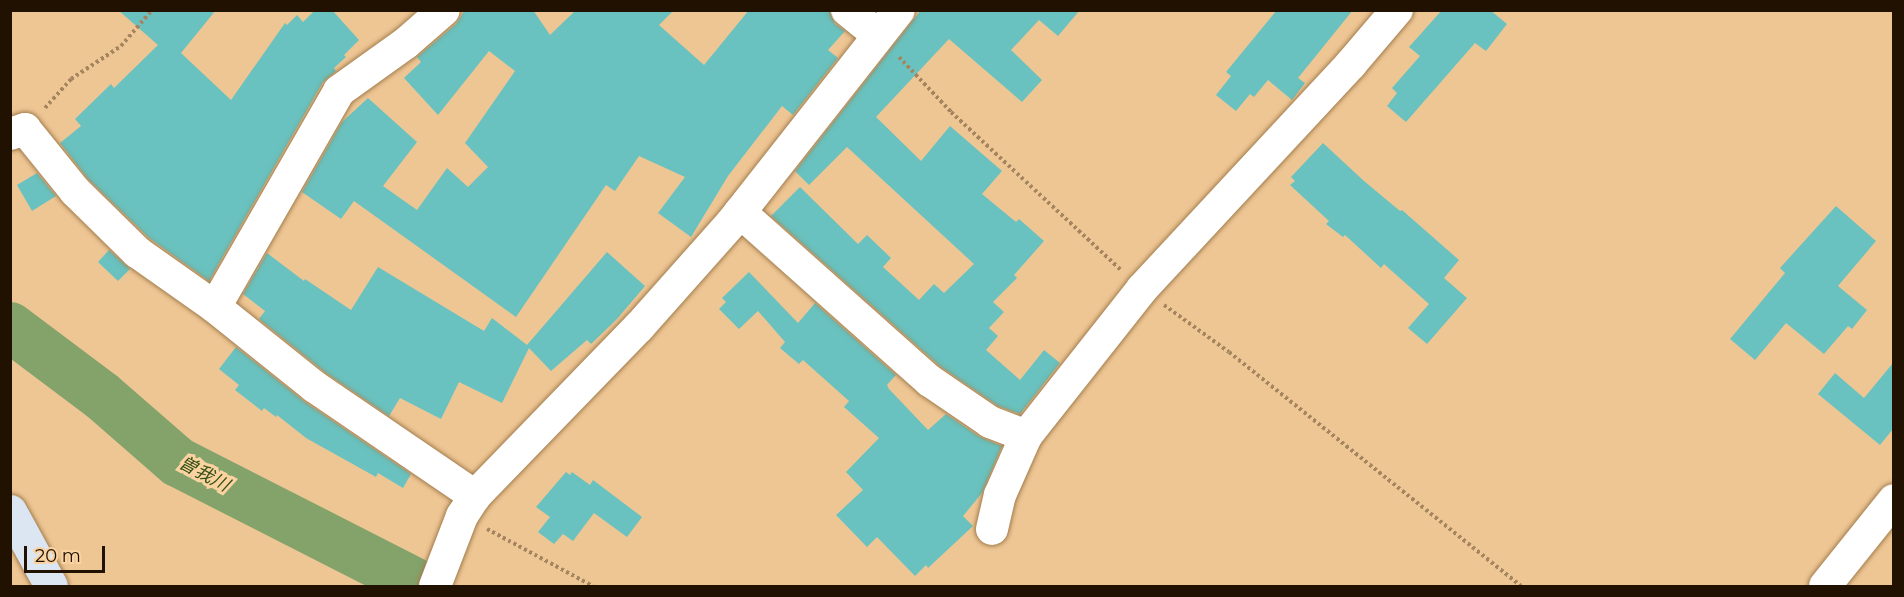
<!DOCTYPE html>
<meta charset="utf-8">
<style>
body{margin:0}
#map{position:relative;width:1904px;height:597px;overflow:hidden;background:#eec694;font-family:Montserrat,"Noto Sans JP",sans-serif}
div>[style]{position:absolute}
.river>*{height:50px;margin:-25px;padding:0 25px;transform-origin:25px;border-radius:25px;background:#83a36b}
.building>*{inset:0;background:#69c2bf}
.path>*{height:4px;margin-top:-2px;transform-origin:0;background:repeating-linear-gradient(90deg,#a4855f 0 3px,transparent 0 6px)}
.roads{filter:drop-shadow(0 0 2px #a27d4d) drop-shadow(0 0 2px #a27d4d)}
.minor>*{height:32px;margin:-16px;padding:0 16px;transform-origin:16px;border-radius:16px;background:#fff}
.major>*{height:33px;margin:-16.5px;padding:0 16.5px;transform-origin:16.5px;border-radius:16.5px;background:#dce6f3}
span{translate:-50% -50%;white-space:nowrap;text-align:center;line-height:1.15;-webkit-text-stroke:6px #fbd3a1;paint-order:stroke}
.water-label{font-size:18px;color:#345217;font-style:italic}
.frame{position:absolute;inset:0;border:12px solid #201101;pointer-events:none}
.scale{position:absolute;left:24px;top:546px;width:81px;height:27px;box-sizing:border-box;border:3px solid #201101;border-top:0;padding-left:8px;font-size:18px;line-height:21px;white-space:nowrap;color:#201101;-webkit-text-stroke:4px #fbd3a1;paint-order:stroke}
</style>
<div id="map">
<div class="river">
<i style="left:10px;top:327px;width:115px;rotate:36.9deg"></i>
<i style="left:102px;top:396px;width:101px;rotate:41deg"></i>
<i style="left:178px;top:462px;width:273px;rotate:27deg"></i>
</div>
<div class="building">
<i style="clip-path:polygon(118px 10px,216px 10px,181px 53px,231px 100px,285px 23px,287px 25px,297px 15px,303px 22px,315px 10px,332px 10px,359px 40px,344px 55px,346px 57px,334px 68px,336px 71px,323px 82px,209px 281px,149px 238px,88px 179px,60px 143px,81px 126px,75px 119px,111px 84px,114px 88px,158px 45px)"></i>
<i style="clip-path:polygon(465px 10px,533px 10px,550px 35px,576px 10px,674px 10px,659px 25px,704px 65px,749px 10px,829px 10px,835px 24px,845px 31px,828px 50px,838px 58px,793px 115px,782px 106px,728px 176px,691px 237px,658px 213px,685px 177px,639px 156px,615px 191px,606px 185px,516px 317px,354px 201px,341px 219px,302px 192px,342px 122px,368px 98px,417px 142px,383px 186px,417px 210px,447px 168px,468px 187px,488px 167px,465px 143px,515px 71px,489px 51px,438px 115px,404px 78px,421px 62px,417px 57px,456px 24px)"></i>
<i style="clip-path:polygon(921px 10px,1080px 10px,1058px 36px,1039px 20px,1011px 50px,1042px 80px,1022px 102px,949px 39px,876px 117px,921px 161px,950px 126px,1002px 171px,982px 194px,1016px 222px,1019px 219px,1044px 241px,1014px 275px,1017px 278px,993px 302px,1004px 312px,989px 328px,998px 336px,986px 350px,1020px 380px,1044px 350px,1060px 363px,1020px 414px,998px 406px,941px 367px,771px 216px,800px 187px,858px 244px,867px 235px,891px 258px,883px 267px,919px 300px,934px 284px,944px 293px,974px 264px,847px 147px,809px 185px,795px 171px)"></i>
<i style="clip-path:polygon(1277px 10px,1353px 10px,1298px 78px,1305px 83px,1292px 100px,1268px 80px,1254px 97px,1250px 94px,1236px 111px,1216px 95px,1231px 76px,1226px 72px)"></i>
<i style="clip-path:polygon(1442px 10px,1490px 10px,1507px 24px,1486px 51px,1475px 43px,1406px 122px,1387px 106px,1397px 93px,1392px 88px,1420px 56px,1409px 47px)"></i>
<i style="clip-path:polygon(1323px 143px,1364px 181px,1400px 211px,1402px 210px,1459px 260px,1444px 278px,1467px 298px,1427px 344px,1408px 328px,1429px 304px,1384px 264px,1381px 268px,1345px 235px,1343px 237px,1326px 224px,1329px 221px,1290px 185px,1295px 181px,1291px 177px)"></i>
<i style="clip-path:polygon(37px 173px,56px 196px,32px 211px,17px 185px)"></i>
<i style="clip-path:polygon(1836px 206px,1876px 241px,1838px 286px,1867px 310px,1852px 329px,1848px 326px,1824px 354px,1786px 323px,1755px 360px,1730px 339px,1785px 273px,1780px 268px)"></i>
<i style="clip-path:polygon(109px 250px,130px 269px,118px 281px,98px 262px)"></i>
<i style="clip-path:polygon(607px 252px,645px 286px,617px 319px,591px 344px,587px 340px,551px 371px,529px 348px,502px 403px,459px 382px,441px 419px,400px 398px,389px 416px,326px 373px,259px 319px,265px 311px,243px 294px,267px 253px,304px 281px,305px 279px,351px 310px,378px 267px,484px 331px,492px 318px,527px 345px)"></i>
<i style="clip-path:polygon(749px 272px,798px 323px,815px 303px,896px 375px,887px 385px,889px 389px,928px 430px,946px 414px,980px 437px,1002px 446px,982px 493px,963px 516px,973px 526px,928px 568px,926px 565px,915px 576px,877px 537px,867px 547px,836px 515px,863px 490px,846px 472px,879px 438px,844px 407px,849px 401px,803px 360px,799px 364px,780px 348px,785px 342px,758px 311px,739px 329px,719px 309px,726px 302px,722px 298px)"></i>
<i style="clip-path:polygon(236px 347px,305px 402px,411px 474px,403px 488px,378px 473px,376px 477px,306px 438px,277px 415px,276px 417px,264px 408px,262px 411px,235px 390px,239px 385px,219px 369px)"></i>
<i style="clip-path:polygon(1893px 363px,1893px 429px,1880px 445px,1818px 394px,1835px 373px,1864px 398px)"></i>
<i style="clip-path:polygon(566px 472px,570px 475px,572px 472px,590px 485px,593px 480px,642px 517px,627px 537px,594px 513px,573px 541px,563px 534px,554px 544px,538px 532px,550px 517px,536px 507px)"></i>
</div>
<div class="path">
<i style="left:899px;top:57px;width:76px;rotate:46.6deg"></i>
<i style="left:951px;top:112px;width:232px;rotate:42.9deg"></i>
<i style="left:45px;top:108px;width:39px;rotate:-48deg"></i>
<i style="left:71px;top:79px;width:60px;rotate:-33.4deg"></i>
<i style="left:121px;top:46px;width:48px;rotate:-49.3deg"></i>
<i style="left:1164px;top:305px;width:80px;rotate:35.9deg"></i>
<i style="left:1229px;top:352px;width:374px;rotate:38.7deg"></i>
<i style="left:487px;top:529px;width:120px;rotate:28.3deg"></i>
</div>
<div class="roads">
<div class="minor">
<i style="left:847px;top:10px;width:40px;rotate:39deg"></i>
<i style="left:10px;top:134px;width:16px;rotate:-18deg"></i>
<i style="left:25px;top:129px;width:80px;rotate:51.1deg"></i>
<i style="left:75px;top:191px;width:87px;rotate:44.5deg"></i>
<i style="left:137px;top:252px;width:95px;rotate:35.2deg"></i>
<i style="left:215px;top:307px;width:128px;rotate:38.7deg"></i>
<i style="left:315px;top:387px;width:194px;rotate:34.3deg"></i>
<i style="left:740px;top:212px;width:254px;rotate:41.7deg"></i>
<i style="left:930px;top:381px;width:73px;rotate:34.3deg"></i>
<i style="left:990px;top:422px;width:39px;rotate:21deg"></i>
<i style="left:215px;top:307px;width:249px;rotate:-60.1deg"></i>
<i style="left:339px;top:91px;width:82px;rotate:-35.6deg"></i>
<i style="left:406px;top:43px;width:50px;rotate:-41deg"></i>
<i style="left:992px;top:529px;width:35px;rotate:-77deg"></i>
<i style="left:1000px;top:495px;width:64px;rotate:-66.2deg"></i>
<i style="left:1026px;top:436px;width:187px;rotate:-51.7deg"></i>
<i style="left:1142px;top:289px;width:307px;rotate:-47.1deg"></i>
<i style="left:1351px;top:64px;width:71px;rotate:-49.6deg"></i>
<i style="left:435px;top:586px;width:75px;rotate:-68.9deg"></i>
<i style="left:462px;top:516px;width:24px;rotate:-57deg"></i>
<i style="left:475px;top:496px;width:235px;rotate:-45.9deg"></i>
<i style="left:639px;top:327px;width:142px;rotate:-48.4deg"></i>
<i style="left:733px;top:221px;width:268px;rotate:-51.8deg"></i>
<i style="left:1825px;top:586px;width:110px;rotate:-51.3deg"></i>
</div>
<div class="major">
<i style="left:10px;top:511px;width:85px;rotate:61.3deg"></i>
</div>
</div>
<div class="water-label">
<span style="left:204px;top:474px;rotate:28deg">曽我川</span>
</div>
<div class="frame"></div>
<div class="scale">20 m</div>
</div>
